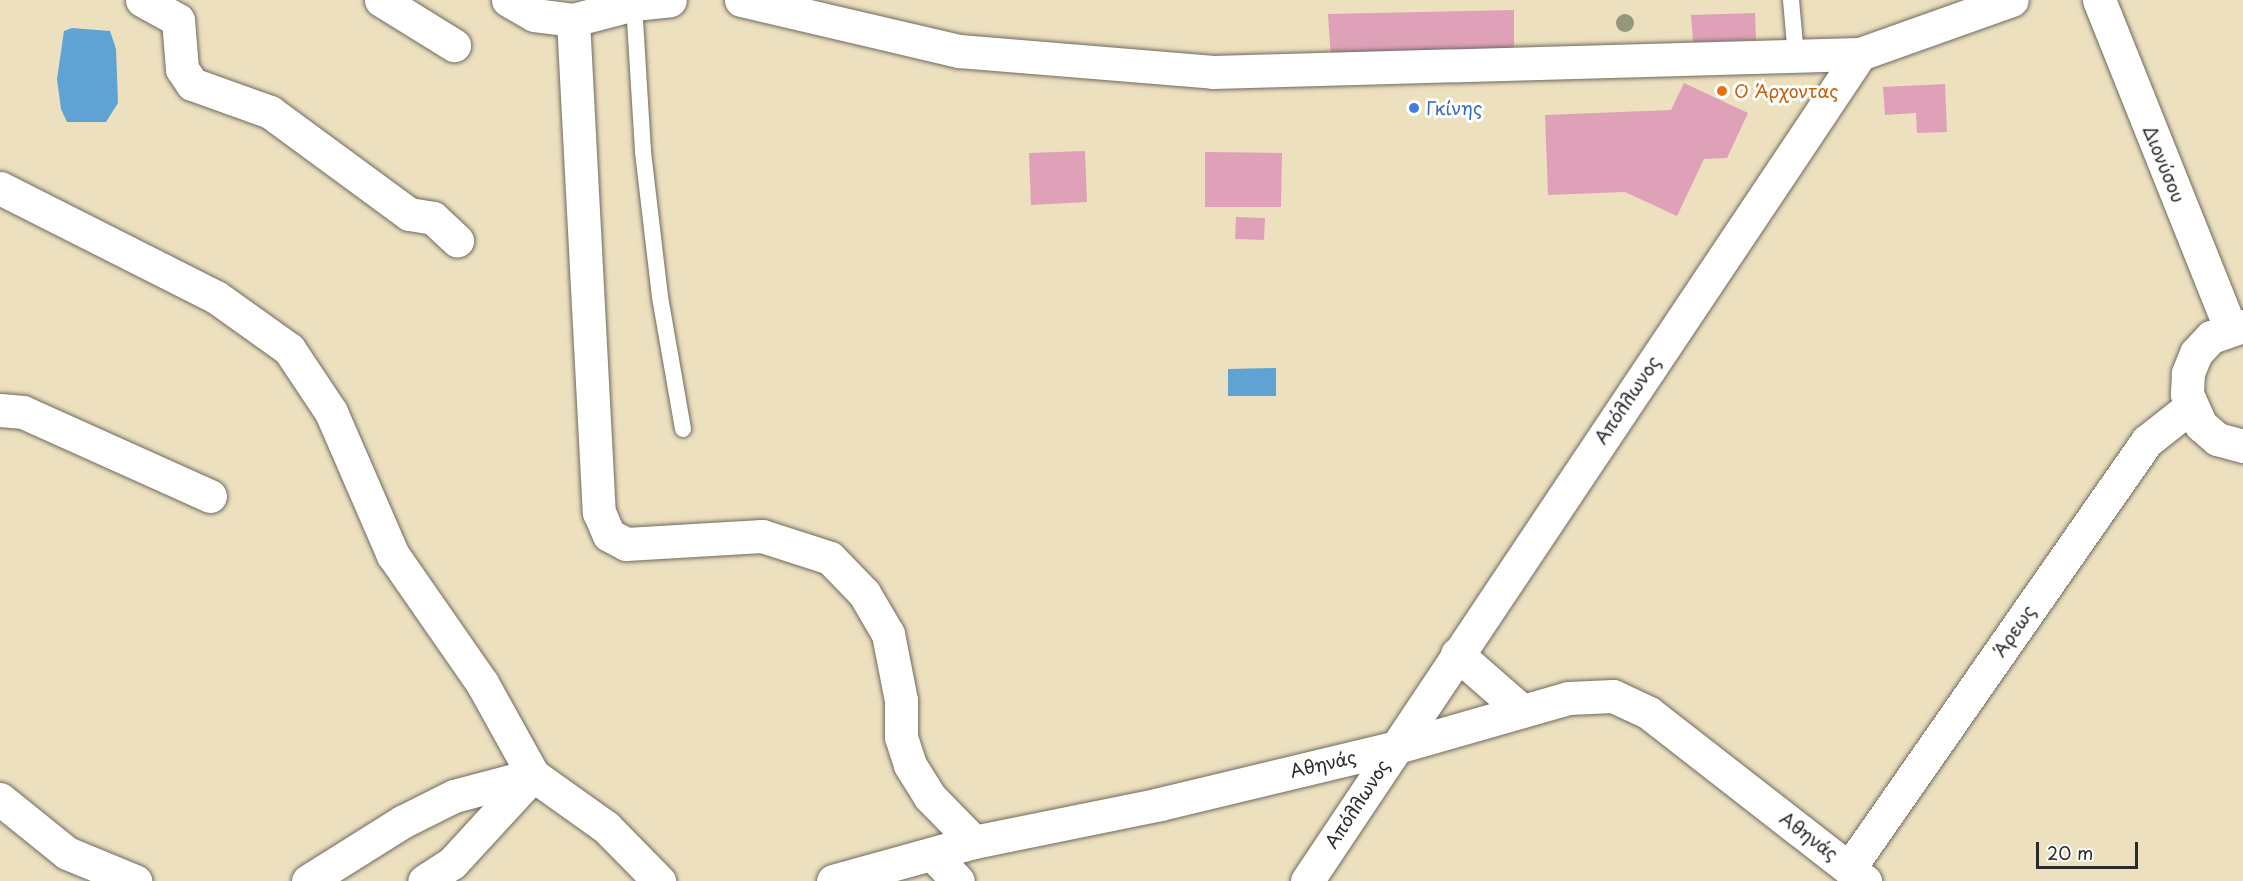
<!DOCTYPE html>
<meta charset="utf-8">
<style>
body{margin:0}
#map{position:relative;width:2243px;height:881px;overflow:hidden;background:#ece0bf;font-family:"Playpen Sans",sans-serif}
div>[style]{position:absolute}
.water>*{inset:0;background:#5fa3d4}
.building>*{inset:0;background:#dfa1b8}
.roads{filter:drop-shadow(0 0 2px #6f6a5f) drop-shadow(0 0 2px #6f6a5f)}
.lane>*{height:16px;margin:-8px;padding:0 8px;transform-origin:8px;border-radius:8px;background:#fff}
.street>*{height:33px;margin:-16.5px;padding:0 16.5px;transform-origin:16.5px;border-radius:16.5px;background:#fff}
.secondary>*{height:33px;margin:-16.5px;padding:0 16.5px;transform-origin:16.5px;border-radius:16.5px;background:#fff}
.trees>*{width:18px;height:18px;margin:-9px;border-radius:50%;background:#93987c}
.dots>*{width:16px;height:16px;translate:-50% -50%;box-sizing:border-box;border:3px solid #fff;border-radius:50%}
span{translate:-50% -50%;white-space:nowrap;text-align:center;line-height:1.15;-webkit-text-stroke:6px #fff;paint-order:stroke}
.food-label{font-size:18px;color:#c56008}
.left{translate:0 -50%;text-align:left}
.shop-label{font-size:18px;color:#366cbe}
.street-label{font-size:18px;color:#2b2b2b}
.scale{position:absolute;left:2036px;top:842px;width:102px;height:27px;box-sizing:border-box;border:3px solid #2b2b2b;border-top:0;padding-left:8px;font-size:18px;line-height:21px;white-space:nowrap;color:#2b2b2b;-webkit-text-stroke:4px #fff;paint-order:stroke}
</style>
<div id="map">
<div class="water">
<i style="clip-path:polygon(72px 28px,110px 31px,116px 49px,118px 103px,106px 122px,67px 122px,61px 109px,57px 79px,64px 31px)"></i>
<i style="clip-path:polygon(1276px 368px,1276px 396px,1228px 396px,1228px 369px)"></i>
</div>
<div class="building">
<i style="clip-path:polygon(1514px 10px,1514px 60px,1331px 60px,1328px 14px)"></i>
<i style="clip-path:polygon(1755px 13px,1756px 40px,1693px 42px,1691px 15px)"></i>
<i style="clip-path:polygon(1684px 83px,1748px 113px,1727px 158px,1704px 159px,1677px 216px,1625px 192px,1548px 195px,1545px 115px,1671px 110px)"></i>
<i style="clip-path:polygon(1945px 84px,1947px 132px,1917px 133px,1916px 113px,1885px 115px,1883px 87px)"></i>
<i style="clip-path:polygon(1085px 151px,1087px 202px,1031px 205px,1029px 153px)"></i>
<i style="clip-path:polygon(1205px 152px,1282px 153px,1281px 207px,1205px 207px)"></i>
<i style="clip-path:polygon(1236px 217px,1265px 218px,1264px 240px,1235px 239px)"></i>
</div>
<div class="roads">
<div class="lane">
<i style="left:1791px;top:0;width:56px;rotate:84.9deg"></i>
<i style="left:634px;top:4px;width:148px;rotate:86.5deg"></i>
<i style="left:643px;top:152px;width:146px;rotate:83.3deg"></i>
<i style="left:660px;top:297px;width:134px;rotate:80.1deg"></i>
</div>
<div class="street">
<i style="left:142px;top:0;width:41px;rotate:29.1deg"></i>
<i style="left:178px;top:20px;width:49px;rotate:85.3deg"></i>
<i style="left:182px;top:69px;width:18px;rotate:56deg"></i>
<i style="left:192px;top:84px;width:83px;rotate:19.7deg"></i>
<i style="left:270px;top:112px;width:172px;rotate:36.3deg"></i>
<i style="left:409px;top:214px;width:24px;rotate:9deg"></i>
<i style="left:433px;top:218px;width:33px;rotate:43deg"></i>
<i style="left:381px;top:0;width:86px;rotate:31.7deg"></i>
<i style="left:508px;top:0;width:30px;rotate:30deg"></i>
<i style="left:534px;top:15px;width:39px;rotate:7deg"></i>
<i style="left:573px;top:20px;width:63px;rotate:-14.7deg"></i>
<i style="left:634px;top:4px;width:36px;rotate:-6deg"></i>
<i style="left:741px;top:0;width:224px;rotate:13.2deg"></i>
<i style="left:959px;top:51px;width:255px;rotate:4.7deg"></i>
<i style="left:1213px;top:72px;width:647px;rotate:-1.59deg"></i>
<i style="left:573px;top:20px;width:493px;rotate:87deg"></i>
<i style="left:599px;top:512px;width:25px;rotate:67deg"></i>
<i style="left:609px;top:535px;width:19px;rotate:28deg"></i>
<i style="left:626px;top:544px;width:136px;rotate:-3.4deg"></i>
<i style="left:762px;top:536px;width:71px;rotate:17.9deg"></i>
<i style="left:830px;top:558px;width:49px;rotate:45.8deg"></i>
<i style="left:864px;top:593px;width:48px;rotate:59.7deg"></i>
<i style="left:888px;top:634px;width:67px;rotate:78.9deg"></i>
<i style="left:901px;top:700px;width:37px;rotate:90deg"></i>
<i style="left:901px;top:737px;width:29px;rotate:72deg"></i>
<i style="left:910px;top:765px;width:38px;rotate:58deg"></i>
<i style="left:930px;top:797px;width:63px;rotate:45.6deg"></i>
<i style="left:0;top:188px;width:242px;rotate:26.8deg"></i>
<i style="left:216px;top:297px;width:90px;rotate:35.5deg"></i>
<i style="left:289px;top:349px;width:76px;rotate:56.3deg"></i>
<i style="left:331px;top:412px;width:156px;rotate:66.6deg"></i>
<i style="left:393px;top:555px;width:156px;rotate:55.2deg"></i>
<i style="left:482px;top:683px;width:105px;rotate:61deg"></i>
<i style="left:533px;top:775px;width:120px;rotate:132.6deg"></i>
<i style="left:452px;top:863px;width:33px;rotate:147deg"></i>
<i style="left:0;top:410px;width:23px;rotate:5deg"></i>
<i style="left:23px;top:412px;width:205px;rotate:24.2deg"></i>
<i style="left:1457px;top:654px;width:86px;rotate:41.2deg"></i>
<i style="left:0;top:799px;width:86px;rotate:38.9deg"></i>
<i style="left:67px;top:853px;width:74px;rotate:22.4deg"></i>
<i style="left:932px;top:854px;width:37px;rotate:46deg"></i>
<i style="left:1850px;top:867px;width:519px;rotate:-55.12deg"></i>
<i style="left:2147px;top:441px;width:55px;rotate:-38.3deg"></i>
<i style="left:308px;top:881px;width:111px;rotate:-32.1deg"></i>
<i style="left:402px;top:822px;width:58px;rotate:-26.6deg"></i>
<i style="left:454px;top:796px;width:82px;rotate:-14.9deg"></i>
<i style="left:533px;top:775px;width:90px;rotate:35.5deg"></i>
<i style="left:606px;top:827px;width:76px;rotate:45.5deg"></i>
<i style="left:833px;top:881px;width:146px;rotate:-15.5deg"></i>
<i style="left:974px;top:842px;width:190px;rotate:-11.5deg"></i>
<i style="left:1160px;top:804px;width:241px;rotate:-13.5deg"></i>
<i style="left:1394px;top:748px;width:181px;rotate:-16deg"></i>
<i style="left:1568px;top:698px;width:45px;rotate:-2.5deg"></i>
<i style="left:1613px;top:696px;width:40px;rotate:25deg"></i>
<i style="left:1649px;top:713px;width:274px;rotate:37.9deg"></i>
<i style="left:1307px;top:881px;width:995px;rotate:-56.23deg"></i>
<i style="left:1860px;top:54px;width:161px;rotate:-19.6deg"></i>
</div>
<div class="secondary">
<i style="left:2099px;top:0;width:353px;rotate:68.2deg"></i>
<i style="left:2243px;top:326px;width:34px;rotate:161deg"></i>
<i style="left:2211px;top:337px;width:22px;rotate:133deg"></i>
<i style="left:2196px;top:353px;width:22px;rotate:112deg"></i>
<i style="left:2188px;top:373px;width:21px;rotate:93deg"></i>
<i style="left:2187px;top:394px;width:34px;rotate:66deg"></i>
<i style="left:2201px;top:425px;width:21px;rotate:41deg"></i>
<i style="left:2217px;top:439px;width:27px;rotate:15deg"></i>
</div>
</div>
<div class="trees">
<i style="left:1625px;top:23px"></i>
</div>
<div class="dots">
<i style="left:1722px;top:91px;background:#e8710a"></i>
<i style="left:1414px;top:108px;background:#3f7fe0"></i>
</div>
<div class="food-label">
<span class="left" style="left:1734px;top:91px">Ο Άρχοντας</span>
</div>
<div class="shop-label">
<span class="left" style="left:1426px;top:108px">Γκίνης</span>
</div>
<div class="street-label">
<span style="left:2164px;top:164px;rotate:68deg">Διονύσου</span>
<span style="left:1627px;top:400px;rotate:-56deg">Απόλλωνος</span>
<span style="left:2014px;top:631px;rotate:-55deg">Άρεως</span>
<span style="left:1323px;top:764px;rotate:-13deg">Αθηνάς</span>
<span style="left:1357px;top:804px;rotate:-57deg">Απόλλωνος</span>
<span style="left:1809px;top:836px;rotate:37deg">Αθηνάς</span>
</div>
<div class="scale">20 m</div>
</div>
